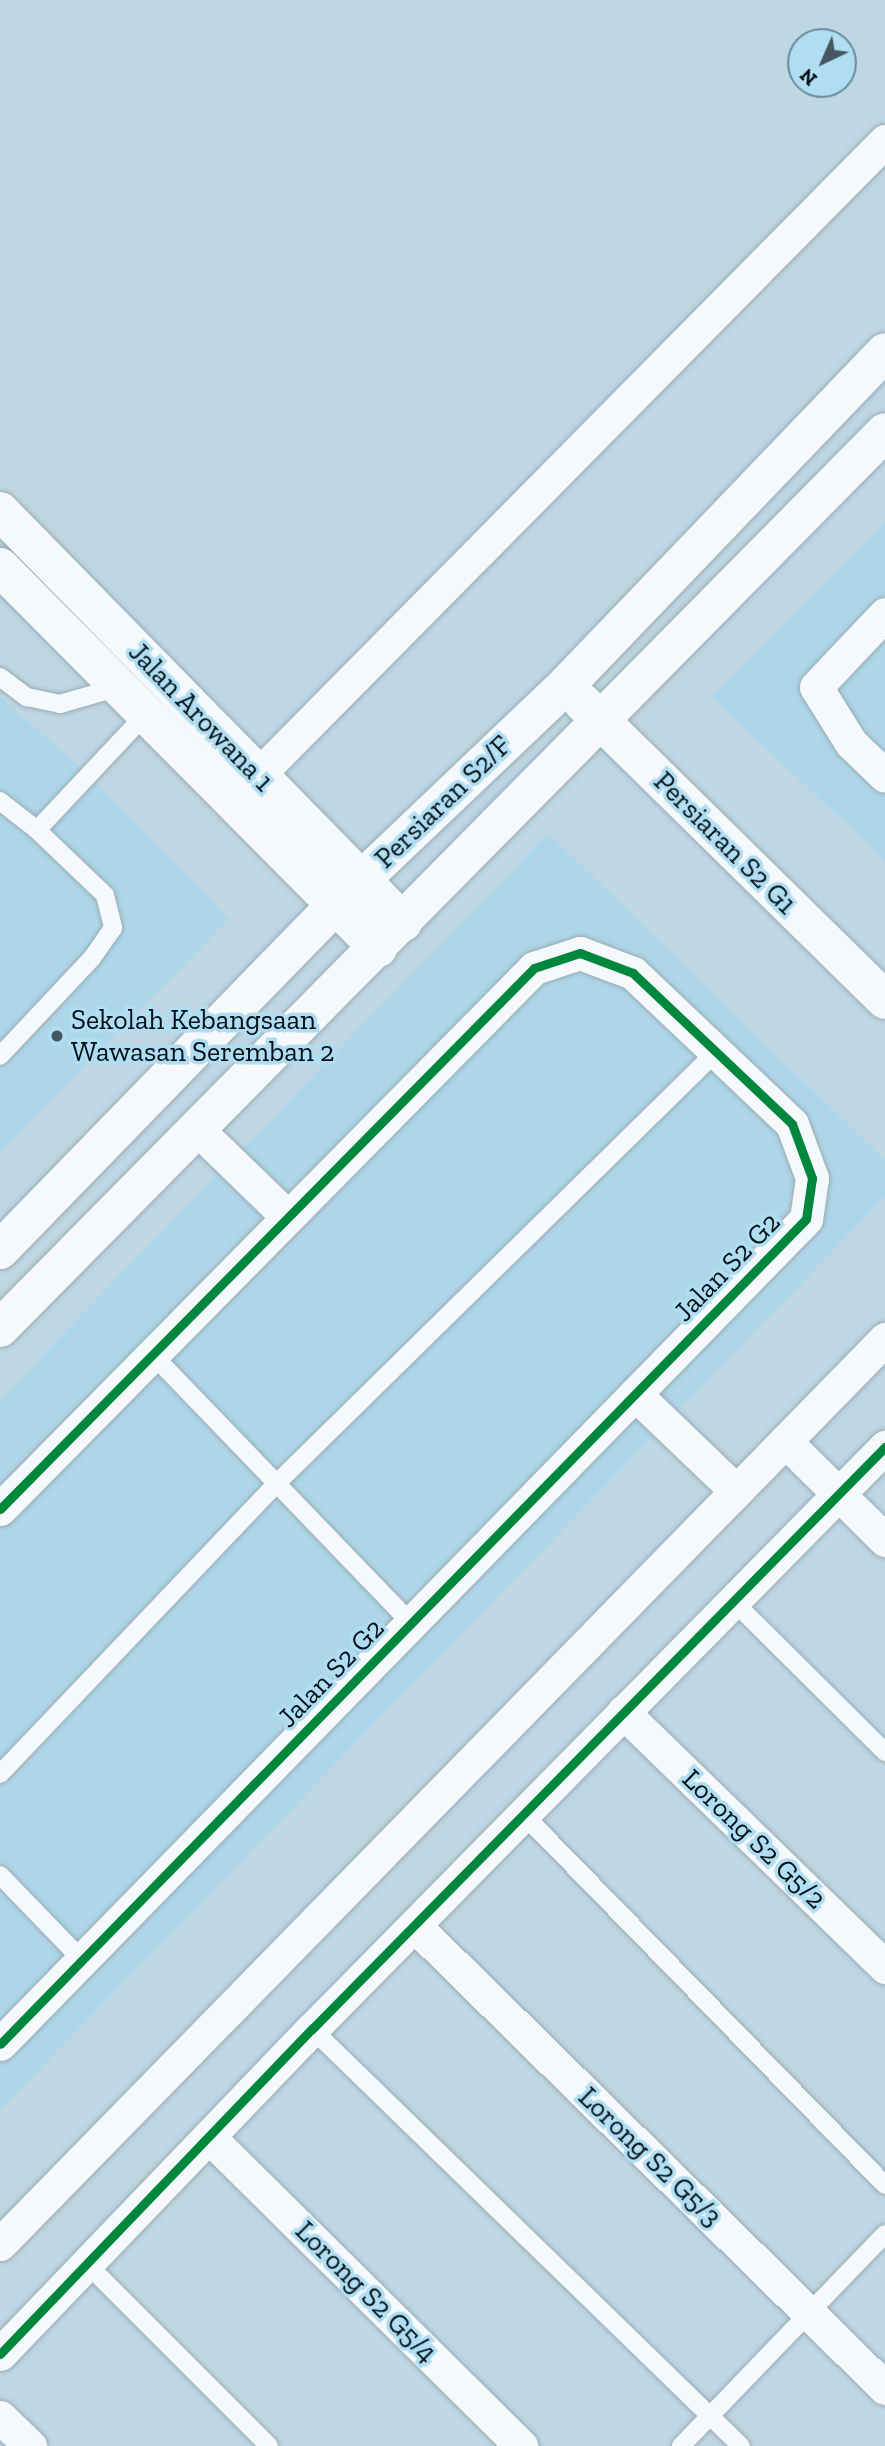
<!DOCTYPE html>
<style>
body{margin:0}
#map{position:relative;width:885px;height:2446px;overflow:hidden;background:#bfd7e3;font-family:"Zilla Slab",serif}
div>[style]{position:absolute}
.built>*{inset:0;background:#aed6e9}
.roads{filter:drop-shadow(0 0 2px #98acb4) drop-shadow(0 0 2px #98acb4)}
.lane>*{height:18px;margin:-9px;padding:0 9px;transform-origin:9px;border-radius:9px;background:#f5f9fb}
.street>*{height:33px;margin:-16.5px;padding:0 16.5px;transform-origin:16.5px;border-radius:16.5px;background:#f5f9fb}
.secondary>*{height:38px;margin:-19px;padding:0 19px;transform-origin:19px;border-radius:19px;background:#f5f9fb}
.cycleway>*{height:9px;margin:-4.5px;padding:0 4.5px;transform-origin:4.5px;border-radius:4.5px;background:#00873e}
.dots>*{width:19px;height:19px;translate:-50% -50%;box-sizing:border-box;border:4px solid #b0ddf2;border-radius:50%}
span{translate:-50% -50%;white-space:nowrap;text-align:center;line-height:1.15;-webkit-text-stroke:7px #b0ddf2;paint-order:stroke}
.street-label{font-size:28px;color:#021017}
.poi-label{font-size:28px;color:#021017}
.left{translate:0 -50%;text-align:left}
.north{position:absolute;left:787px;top:28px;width:70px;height:70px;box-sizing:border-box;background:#b0ddf2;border:2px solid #6a8b9a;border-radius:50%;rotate:224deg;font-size:19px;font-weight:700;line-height:28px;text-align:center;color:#021017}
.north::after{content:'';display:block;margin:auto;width:24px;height:32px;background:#44565e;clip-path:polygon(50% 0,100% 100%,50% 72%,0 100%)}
</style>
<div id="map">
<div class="built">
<i style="clip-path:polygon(885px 522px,885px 861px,712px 697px)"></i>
<i style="clip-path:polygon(0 696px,87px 774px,229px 919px,0 1152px)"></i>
<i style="clip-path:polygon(548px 833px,885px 1160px,885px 1197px,0 2110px,0 1399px)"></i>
</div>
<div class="roads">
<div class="lane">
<i style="left:0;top:677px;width:34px;rotate:37deg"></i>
<i style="left:27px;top:697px;width:34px;rotate:12deg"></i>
<i style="left:60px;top:704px;width:61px;rotate:-16.1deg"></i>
<i style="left:0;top:801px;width:47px;rotate:38.1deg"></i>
<i style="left:37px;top:830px;width:94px;rotate:43.7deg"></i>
<i style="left:105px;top:895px;width:34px;rotate:76deg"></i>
<i style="left:113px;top:928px;width:37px;rotate:125deg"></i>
<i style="left:92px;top:958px;width:134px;rotate:133.2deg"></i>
<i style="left:37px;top:830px;width:162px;rotate:-46.8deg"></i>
<i style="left:153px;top:1355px;width:372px;rotate:46.1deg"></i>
<i style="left:734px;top:1602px;width:213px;rotate:44.8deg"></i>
<i style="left:0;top:1774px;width:400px;rotate:-46.4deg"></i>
<i style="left:276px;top:1484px;width:617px;rotate:-44.47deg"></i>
<i style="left:523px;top:1814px;width:518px;rotate:45.7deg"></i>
<i style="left:0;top:1875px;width:118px;rotate:46deg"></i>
<i style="left:312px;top:2029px;width:598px;rotate:44.19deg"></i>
<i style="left:88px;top:2265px;width:256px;rotate:45deg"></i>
<i style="left:681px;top:2446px;width:294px;rotate:-46.1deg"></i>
</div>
<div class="street">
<i style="left:885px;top:614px;width:100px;rotate:133.4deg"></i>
<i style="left:816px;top:687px;width:66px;rotate:58deg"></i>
<i style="left:851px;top:743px;width:47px;rotate:44.1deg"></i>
<i style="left:258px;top:775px;width:892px;rotate:-45.32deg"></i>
<i style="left:196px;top:1128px;width:128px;rotate:44.1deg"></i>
<i style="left:635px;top:1394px;width:140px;rotate:43.8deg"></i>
<i style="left:785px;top:1441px;width:141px;rotate:44.7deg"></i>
<i style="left:0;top:1509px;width:760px;rotate:-45.37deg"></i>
<i style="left:534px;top:968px;width:48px;rotate:-18.1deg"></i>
<i style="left:580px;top:953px;width:57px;rotate:20.7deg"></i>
<i style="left:633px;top:973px;width:219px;rotate:43.5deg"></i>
<i style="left:792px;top:1124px;width:58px;rotate:69.7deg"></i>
<i style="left:812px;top:1178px;width:41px;rotate:98.3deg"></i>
<i style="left:806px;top:1219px;width:1153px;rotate:134.33deg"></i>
<i style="left:623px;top:1712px;width:366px;rotate:44.2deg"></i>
<i style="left:415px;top:1926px;width:659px;rotate:44.51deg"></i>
<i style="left:210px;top:2138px;width:438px;rotate:44.7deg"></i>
<i style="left:0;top:2244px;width:1266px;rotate:-45.64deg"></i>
<i style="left:0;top:2354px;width:451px;rotate:-46.2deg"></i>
<i style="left:312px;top:2029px;width:817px;rotate:-45.45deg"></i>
<i style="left:0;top:2417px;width:42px;rotate:44deg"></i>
</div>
<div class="secondary">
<i style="left:0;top:511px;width:576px;rotate:45.56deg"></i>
<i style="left:0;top:567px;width:537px;rotate:45.23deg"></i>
<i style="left:582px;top:702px;width:425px;rotate:44.5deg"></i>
<i style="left:0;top:1250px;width:481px;rotate:-45.8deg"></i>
<i style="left:335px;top:905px;width:319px;rotate:-43.6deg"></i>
<i style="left:566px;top:685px;width:461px;rotate:-46.2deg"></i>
<i style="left:0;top:1328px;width:1259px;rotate:-45.35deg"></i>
</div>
</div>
<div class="cycleway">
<i style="left:0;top:1509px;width:760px;rotate:-45.37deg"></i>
<i style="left:534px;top:968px;width:48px;rotate:-18.1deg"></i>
<i style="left:580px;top:953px;width:57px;rotate:20.7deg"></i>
<i style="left:633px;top:973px;width:219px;rotate:43.5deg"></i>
<i style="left:792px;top:1124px;width:58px;rotate:69.7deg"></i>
<i style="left:812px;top:1178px;width:41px;rotate:98.3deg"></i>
<i style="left:806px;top:1219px;width:1153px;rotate:134.33deg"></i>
<i style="left:0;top:2354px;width:451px;rotate:-46.2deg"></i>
<i style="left:312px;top:2029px;width:817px;rotate:-45.45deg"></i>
</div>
<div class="dots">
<i style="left:57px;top:1036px;background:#44565e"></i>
</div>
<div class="street-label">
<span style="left:201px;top:717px;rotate:46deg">Jalan Arowana 1</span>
<span style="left:443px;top:802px;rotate:-44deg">Persiaran S2/F</span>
<span style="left:725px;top:843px;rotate:45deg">Persiaran S2 G1</span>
<span style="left:727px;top:1267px;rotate:-46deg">Jalan S2 G2</span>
<span style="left:331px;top:1673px;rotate:-46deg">Jalan S2 G2</span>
<span style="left:754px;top:1839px;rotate:44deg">Lorong S2 G5/2</span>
<span style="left:650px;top:2157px;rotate:44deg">Lorong S2 G5/3</span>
<span style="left:366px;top:2292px;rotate:45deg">Lorong S2 G5/4</span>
</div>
<div class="poi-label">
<span class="left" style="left:71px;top:1036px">Sekolah Kebangsaan<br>Wawasan Seremban 2</span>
</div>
<div class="north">N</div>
</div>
